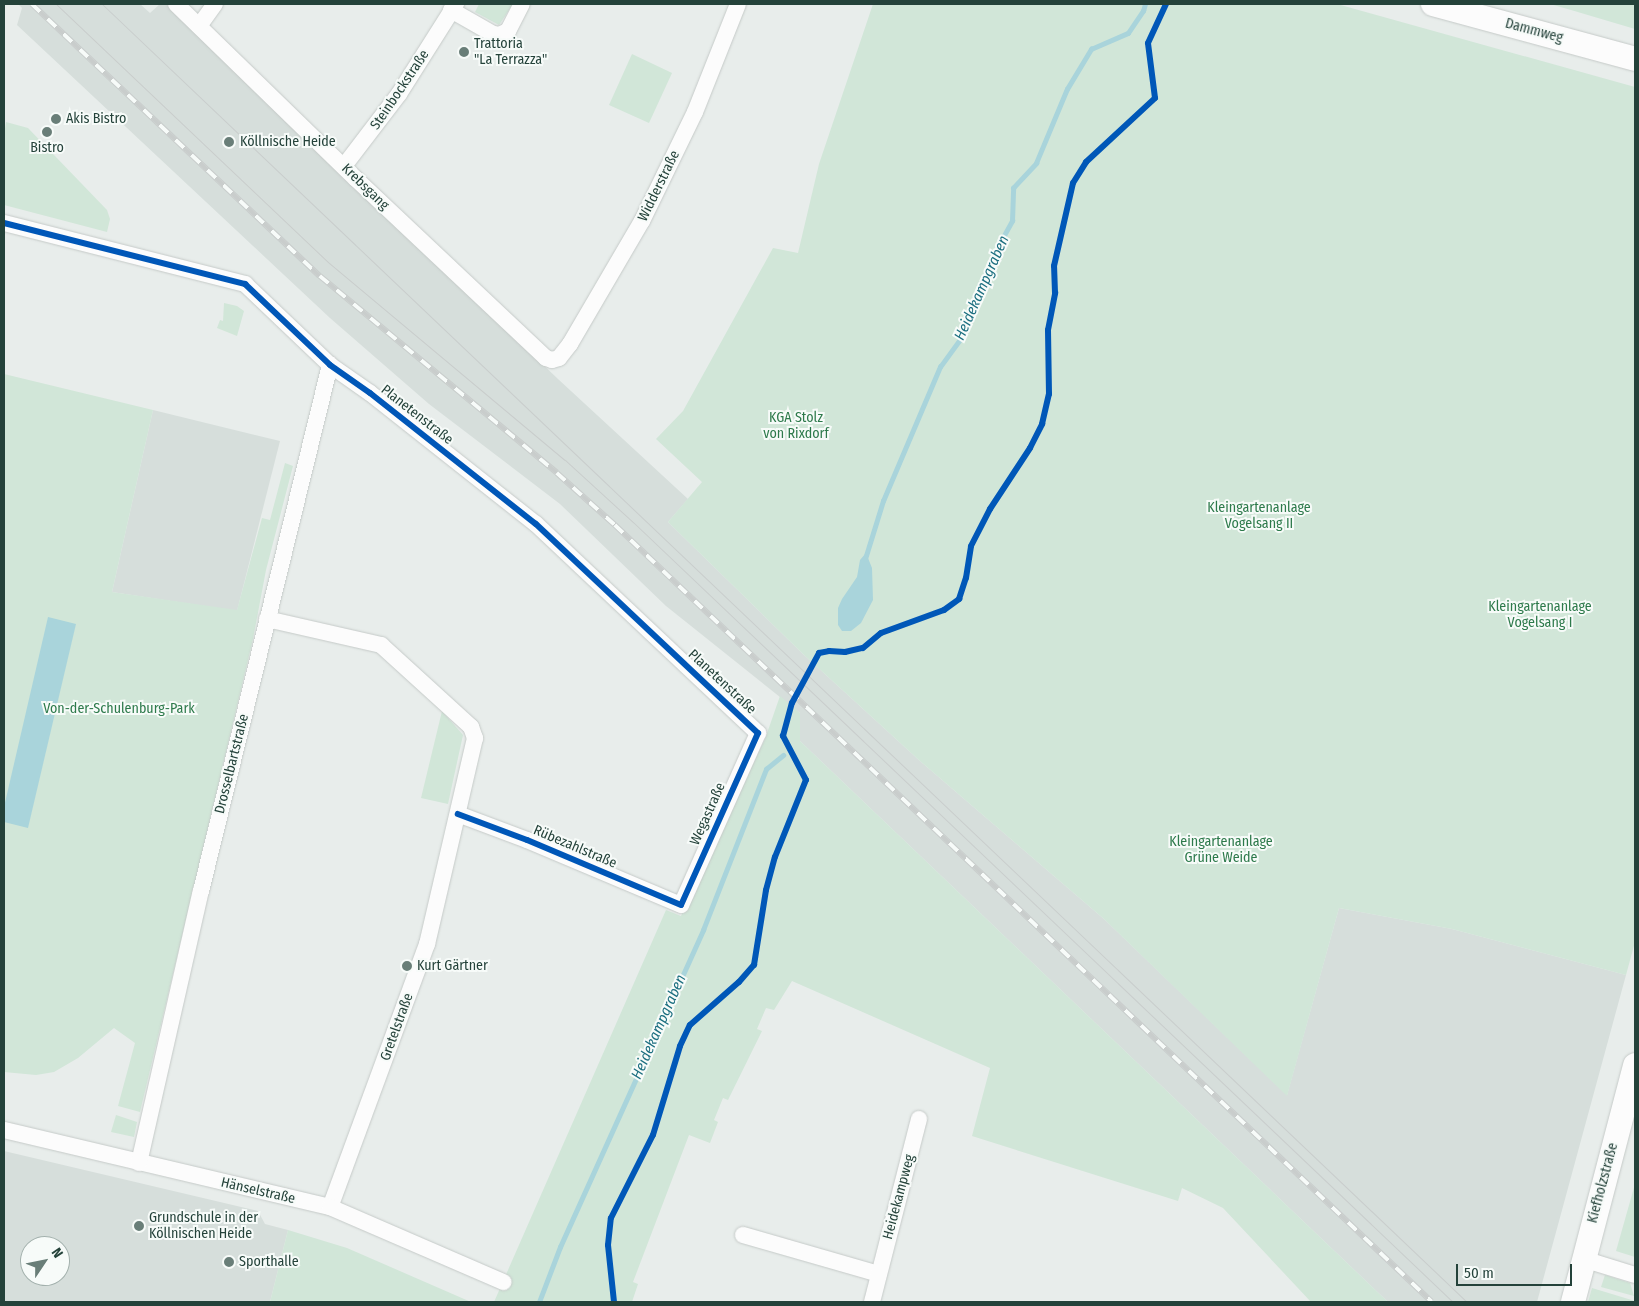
<!DOCTYPE html>
<meta charset="utf-8">
<style>
body{margin:0}
#map{position:relative;width:1639px;height:1306px;overflow:hidden;background:#e8edeb;font-family:"Fira Sans Condensed",sans-serif}
div>[style]{position:absolute}
.built>*{inset:0;background:#d6dedb}
.green>*{inset:0;background:#d1e6d8}
.water>*{inset:0;background:#a9d4db}
.stream>*{height:4.5px;margin:-2.25px;padding:0 2.25px;transform-origin:2.25px;border-radius:2.25px;background:#a9d4db}
.roads{filter:drop-shadow(0 0 1px #c5cac8) drop-shadow(0 0 1px #c5cac8)}
.street>*{height:16px;margin:-8px;padding:0 8px;transform-origin:8px;border-radius:8px;background:#fcfcfc}
.secondary>*{height:24px;margin:-12px;padding:0 12px;transform-origin:12px;border-radius:12px;background:#fcfcfc}
.tram>*{height:1px;margin:-0.5px;padding:0 0.5px;transform-origin:0.5px;border-radius:0.5px;background:#c9cdcc}
.rail>*{height:5.5px;margin-top:-2.75px;transform-origin:0;background:repeating-linear-gradient(90deg,#f7fbf9 0 11px,#c9cdcc 0 22px);box-sizing:border-box;border-block:1px solid #c9cdcc}
.cycleway>*{height:6px;margin:-3px;padding:0 3px;transform-origin:3px;border-radius:3px;background:#0057b8}
.dots>*{width:14px;height:14px;translate:-50% -50%;box-sizing:border-box;border:2px solid #f7fbf9;border-radius:50%}
span{translate:-50% -50%;white-space:nowrap;text-align:center;line-height:1.15;-webkit-text-stroke:4px #f7fbf9;paint-order:stroke}
.street-label{font-size:14px;color:#24423a}
.poi-label{font-size:14px;color:#24423a}
.left{translate:0 -50%;text-align:left}
.park-label{font-size:14px;color:#2d7a4b}
.water-label{font-size:15px;color:#1c6f80;font-style:italic}
.frame{position:absolute;inset:0;border:5px solid #24423a;pointer-events:none}
.north{position:absolute;left:20px;top:1236px;width:50px;height:50px;box-sizing:border-box;background:#f7fbf9;border:1px solid #a3b1ad;border-radius:50%;rotate:56deg;font-size:14px;font-weight:700;line-height:20px;text-align:center;color:#24423a}
.north::after{content:'';display:block;margin:auto;width:18px;height:22px;background:#697e78;clip-path:polygon(50% 0,100% 100%,50% 72%,0 100%)}
.scale{position:absolute;left:1456px;top:1264px;width:116px;height:22px;box-sizing:border-box;border:2px solid #24423a;border-top:0;padding-left:6px;font-size:15px;line-height:18px;white-space:nowrap;color:#24423a;-webkit-text-stroke:4px #f7fbf9;paint-order:stroke}
</style>
<div id="map">
<div class="built">
<i style="clip-path:polygon(18px 4px,140px 4px,150px 13px,160px 4px,166px 4px,558px 379px,688px 499px,668px 522px,803px 654px,920px 761px,1104px 919px,1287px 1095px,1339px 908px,1452px 929px,1626px 975px,1537px 1302px,1388px 1302px,800px 741px,800px 713px,666px 606px,560px 504px,429px 404px,330px 318px,17px 25px,22px 8px)"></i>
<i style="clip-path:polygon(153px 410px,280px 441px,237px 611px,112px 592px)"></i>
<i style="clip-path:polygon(evenodd,4px 1151px,258px 1211px,265px 1224px,288px 1230px,270px 1302px,4px 1302px,4px 1151px,30px 1246px,60px 1246px,60px 1276px,30px 1276px,30px 1246px)"></i>
</div>
<div class="green">
<i style="clip-path:polygon(479px 4px,513px 4px,499px 25px,475px 12px)"></i>
<i style="clip-path:polygon(873px 4px,1337px 4px,1635px 87px,1635px 942px,1626px 975px,1452px 929px,1339px 908px,1287px 1096px,1104px 919px,920px 761px,803px 654px,668px 522px,702px 482px,656px 439px,683px 411px,773px 248px,798px 253px,819px 164px)"></i>
<i style="clip-path:polygon(1550px 4px,1635px 4px,1635px 29px,1571px 10px)"></i>
<i style="clip-path:polygon(632px 54px,672px 73px,649px 123px,609px 105px)"></i>
<i style="clip-path:polygon(6px 122px,28px 128px,107px 210px,110px 219px,107px 232px,4px 205px,4px 135px)"></i>
<i style="clip-path:polygon(224px 303px,237px 306px,244px 311px,237px 336px,217px 328px,220px 320px,223px 321px)"></i>
<i style="clip-path:polygon(4px 374px,153px 410px,112px 592px,237px 610px,262px 518px,270px 520px,285px 463px,293px 466px,266px 570px,253px 639px,140px 1112px,118px 1106px,135px 1043px,114px 1028px,78px 1058px,54px 1072px,36px 1075px,4px 1072px)"></i>
<i style="clip-path:polygon(780px 696px,800px 713px,800px 741px,1388px 1302px,1311px 1302px,1223px 1208px,1182px 1188px,1178px 1201px,972px 1136px,990px 1068px,792px 981px,774px 1010px,766px 1008px,757px 1029px,762px 1031px,728px 1100px,723px 1098px,714px 1120px,718px 1122px,710px 1143px,689px 1135px,633px 1282px,638px 1284px,632px 1302px,494px 1302px,666px 910px,681px 916px,765px 739px)"></i>
<i style="clip-path:polygon(442px 711px,463px 735px,448px 804px,421px 798px)"></i>
<i style="clip-path:polygon(116px 1115px,137px 1122px,134px 1137px,111px 1132px)"></i>
<i style="clip-path:polygon(1635px 1184px,1635px 1257px,1616px 1251px)"></i>
<i style="clip-path:polygon(288px 1230px,347px 1248px,471px 1302px,270px 1302px)"></i>
<i style="clip-path:polygon(1605px 1275px,1630px 1283px,1634px 1296px,1601px 1287px)"></i>
<i style="clip-path:polygon(1592px 1288px,1635px 1301px,1635px 1302px,1588px 1302px)"></i>
</div>
<div class="water">
<i style="clip-path:polygon(866px 553px,872px 568px,873px 600px,861px 623px,851px 631px,842px 631px,838px 625px,838px 608px,842px 599px,857px 577px,860px 560px)"></i>
<i style="clip-path:polygon(48px 617px,76px 624px,28px 828px,4px 822px,4px 807px)"></i>
</div>
<div class="stream">
<i style="left:865px;top:559px;width:61px;rotate:-72.8deg"></i>
<i style="left:883px;top:501px;width:146px;rotate:-67deg"></i>
<i style="left:940px;top:367px;width:37px;rotate:-54deg"></i>
<i style="left:962px;top:337px;width:106px;rotate:-67.8deg"></i>
<i style="left:1002px;top:239px;width:21px;rotate:-61deg"></i>
<i style="left:1012px;top:221px;width:33px;rotate:-88deg"></i>
<i style="left:1013px;top:188px;width:34px;rotate:-47deg"></i>
<i style="left:1036px;top:163px;width:80px;rotate:-67.3deg"></i>
<i style="left:1067px;top:89px;width:47px;rotate:-59deg"></i>
<i style="left:1091px;top:49px;width:40px;rotate:-23.4deg"></i>
<i style="left:1128px;top:33px;width:27px;rotate:-56deg"></i>
<i style="left:1143px;top:11px;width:7px;rotate:-74deg"></i>
<i style="left:539px;top:1302px;width:59px;rotate:-69.1deg"></i>
<i style="left:560px;top:1247px;width:348px;rotate:-65.7deg"></i>
<i style="left:703px;top:930px;width:173px;rotate:-68.6deg"></i>
<i style="left:766px;top:769px;width:22px;rotate:-39deg"></i>
</div>
<div class="roads">
<div class="street">
<i style="left:176px;top:4px;width:251px;rotate:44.2deg"></i>
<i style="left:356px;top:179px;width:261px;rotate:43.3deg"></i>
<i style="left:546px;top:358px;width:6px;rotate:18deg"></i>
<i style="left:552px;top:360px;width:7px;rotate:-16deg"></i>
<i style="left:559px;top:358px;width:18px;rotate:-52deg"></i>
<i style="left:570px;top:344px;width:143px;rotate:-59.7deg"></i>
<i style="left:642px;top:221px;width:121px;rotate:-64.1deg"></i>
<i style="left:695px;top:112px;width:116px;rotate:-68.3deg"></i>
<i style="left:451px;top:10px;width:48px;rotate:29.7deg"></i>
<i style="left:493px;top:34px;width:6px;rotate:9deg"></i>
<i style="left:499px;top:35px;width:10px;rotate:-24deg"></i>
<i style="left:508px;top:31px;width:30px;rotate:-63deg"></i>
<i style="left:199px;top:26px;width:27px;rotate:-54deg"></i>
<i style="left:344px;top:166px;width:91px;rotate:-52.6deg"></i>
<i style="left:399px;top:94px;width:107px;rotate:-57.7deg"></i>
<i style="left:4px;top:223px;width:249px;rotate:14.2deg"></i>
<i style="left:245px;top:284px;width:117px;rotate:43.6deg"></i>
<i style="left:330px;top:365px;width:49px;rotate:35deg"></i>
<i style="left:370px;top:393px;width:211px;rotate:38.3deg"></i>
<i style="left:536px;top:524px;width:305px;rotate:43.3deg"></i>
<i style="left:758px;top:733px;width:188px;rotate:114.1deg"></i>
<i style="left:681px;top:905px;width:167px;rotate:-157.1deg"></i>
<i style="left:527px;top:840px;width:74px;rotate:-159.4deg"></i>
<i style="left:267px;top:619px;width:117px;rotate:12.8deg"></i>
<i style="left:381px;top:645px;width:122px;rotate:42.3deg"></i>
<i style="left:471px;top:727px;width:12px;rotate:70deg"></i>
<i style="left:475px;top:738px;width:212px;rotate:103.1deg"></i>
<i style="left:427px;top:944px;width:280px;rotate:110.2deg"></i>
<i style="left:4px;top:1130px;width:335px;rotate:13.3deg"></i>
<i style="left:330px;top:1207px;width:189px;rotate:23.4deg"></i>
<i style="left:139px;top:1163px;width:279px;rotate:-77.2deg"></i>
<i style="left:201px;top:891px;width:542px;rotate:-76.22deg"></i>
<i style="left:743px;top:1235px;width:141px;rotate:16deg"></i>
<i style="left:1583px;top:1259px;width:54px;rotate:17.1deg"></i>
<i style="left:872px;top:1302px;width:189px;rotate:-75.6deg"></i>
</div>
<div class="secondary">
<i style="left:1433px;top:4px;width:209px;rotate:15.2deg"></i>
<i style="left:1573px;top:1302px;width:245px;rotate:-75.3deg"></i>
</div>
</div>
<div class="tram">
<i style="left:56px;top:4px;width:376px;rotate:43.5deg"></i>
<i style="left:329px;top:263px;width:307px;rotate:39.9deg"></i>
<i style="left:565px;top:460px;width:93px;rotate:42.4deg"></i>
<i style="left:634px;top:523px;width:1130px;rotate:43.57deg"></i>
<i style="left:102px;top:4px;width:1884px;rotate:43.56deg"></i>
</div>
<div class="rail">
<i style="left:32px;top:4px;width:396px;rotate:43.4deg"></i>
<i style="left:320px;top:276px;width:308px;rotate:39.7deg"></i>
<i style="left:557px;top:473px;width:78px;rotate:41.9deg"></i>
<i style="left:615px;top:525px;width:1127px;rotate:43.56deg"></i>
</div>
<div class="cycleway">
<i style="left:4px;top:223px;width:249px;rotate:14.2deg"></i>
<i style="left:245px;top:284px;width:117px;rotate:43.6deg"></i>
<i style="left:330px;top:365px;width:49px;rotate:35deg"></i>
<i style="left:370px;top:393px;width:211px;rotate:38.3deg"></i>
<i style="left:536px;top:524px;width:305px;rotate:43.3deg"></i>
<i style="left:758px;top:733px;width:188px;rotate:114.1deg"></i>
<i style="left:681px;top:905px;width:167px;rotate:-157.1deg"></i>
<i style="left:527px;top:840px;width:74px;rotate:-159.4deg"></i>
<i style="left:614px;top:1302px;width:57px;rotate:-96deg"></i>
<i style="left:608px;top:1245px;width:27px;rotate:-84deg"></i>
<i style="left:611px;top:1218px;width:93px;rotate:-63.2deg"></i>
<i style="left:653px;top:1135px;width:93px;rotate:-73.1deg"></i>
<i style="left:680px;top:1046px;width:23px;rotate:-65deg"></i>
<i style="left:690px;top:1025px;width:65px;rotate:-41.3deg"></i>
<i style="left:739px;top:982px;width:23px;rotate:-49deg"></i>
<i style="left:754px;top:965px;width:76px;rotate:-80.9deg"></i>
<i style="left:766px;top:890px;width:34px;rotate:-75deg"></i>
<i style="left:775px;top:857px;width:83px;rotate:-68.1deg"></i>
<i style="left:806px;top:780px;width:50px;rotate:-117.6deg"></i>
<i style="left:783px;top:736px;width:34px;rotate:-75deg"></i>
<i style="left:792px;top:703px;width:57px;rotate:-61.6deg"></i>
<i style="left:819px;top:653px;width:10px;rotate:-11deg"></i>
<i style="left:829px;top:651px;width:16px;rotate:4deg"></i>
<i style="left:845px;top:652px;width:18px;rotate:-13deg"></i>
<i style="left:863px;top:648px;width:23px;rotate:-40deg"></i>
<i style="left:881px;top:633px;width:67px;rotate:-20.1deg"></i>
<i style="left:944px;top:610px;width:19px;rotate:-36deg"></i>
<i style="left:959px;top:599px;width:22px;rotate:-72deg"></i>
<i style="left:966px;top:578px;width:32px;rotate:-81deg"></i>
<i style="left:971px;top:546px;width:42px;rotate:-62.8deg"></i>
<i style="left:990px;top:509px;width:73px;rotate:-56.7deg"></i>
<i style="left:1030px;top:448px;width:27px;rotate:-63deg"></i>
<i style="left:1042px;top:424px;width:31px;rotate:-77deg"></i>
<i style="left:1049px;top:394px;width:64px;rotate:-90.9deg"></i>
<i style="left:1048px;top:330px;width:38px;rotate:-79deg"></i>
<i style="left:1055px;top:293px;width:27px;rotate:-92deg"></i>
<i style="left:1054px;top:266px;width:85px;rotate:-77.1deg"></i>
<i style="left:1073px;top:183px;width:25px;rotate:-58deg"></i>
<i style="left:1086px;top:162px;width:94px;rotate:-42.8deg"></i>
<i style="left:1155px;top:98px;width:55px;rotate:-97.3deg"></i>
<i style="left:1148px;top:43px;width:43px;rotate:-65.2deg"></i>
</div>
<div class="dots">
<i style="left:464px;top:52px;background:#697e78"></i>
<i style="left:56px;top:119px;background:#697e78"></i>
<i style="left:47px;top:132px;background:#697e78"></i>
<i style="left:229px;top:142px;background:#697e78"></i>
<i style="left:407px;top:966px;background:#697e78"></i>
<i style="left:139px;top:1226px;background:#697e78"></i>
<i style="left:229px;top:1262px;background:#697e78"></i>
</div>
<div class="street-label">
<span style="left:1534px;top:31px;rotate:15deg">Dammweg</span>
<span style="left:400px;top:90px;rotate:-56deg">Steinbockstraße</span>
<span style="left:659px;top:186px;rotate:-64deg">Widderstraße</span>
<span style="left:365px;top:187px;rotate:44deg">Krebsgang</span>
<span style="left:417px;top:415px;rotate:38deg">Planetenstraße</span>
<span style="left:722px;top:682px;rotate:43deg">Planetenstraße</span>
<span style="left:232px;top:764px;rotate:-76deg">Drosselbartstraße</span>
<span style="left:708px;top:814px;rotate:-66deg">Wegastraße</span>
<span style="left:575px;top:847px;rotate:23deg">Rübezahlstraße</span>
<span style="left:397px;top:1027px;rotate:-70deg">Gretelstraße</span>
<span style="left:1603px;top:1183px;rotate:-75deg">Kiefholzstraße</span>
<span style="left:258px;top:1191px;rotate:13deg">Hänselstraße</span>
<span style="left:899px;top:1197px;rotate:-75deg">Heidekampweg</span>
</div>
<div class="poi-label">
<span class="left" style="left:474px;top:52px">Trattoria<br>"La Terrazza"</span>
<span class="left" style="left:66px;top:119px">Akis Bistro</span>
<span class="left" style="left:240px;top:142px">Köllnische Heide</span>
<span style="left:47px;top:148px">Bistro</span>
<span class="left" style="left:417px;top:966px">Kurt Gärtner</span>
<span class="left" style="left:149px;top:1226px">Grundschule in der<br>Köllnischen Heide</span>
<span class="left" style="left:239px;top:1262px">Sporthalle</span>
</div>
<div class="park-label">
<span style="left:796px;top:426px">KGA Stolz<br>von Rixdorf</span>
<span style="left:1259px;top:516px">Kleingartenanlage<br>Vogelsang II</span>
<span style="left:1540px;top:615px">Kleingartenanlage<br>Vogelsang I</span>
<span style="left:119px;top:709px">Von-der-Schulenburg-Park</span>
<span style="left:1221px;top:850px">Kleingartenanlage<br>Grüne Weide</span>
</div>
<div class="water-label">
<span style="left:982px;top:288px;rotate:-66deg">Heidekampgraben</span>
<span style="left:659px;top:1027px;rotate:-66deg">Heidekampgraben</span>
</div>
<div class="frame"></div>
<div class="north">N</div>
<div class="scale">50 m</div>
</div>
